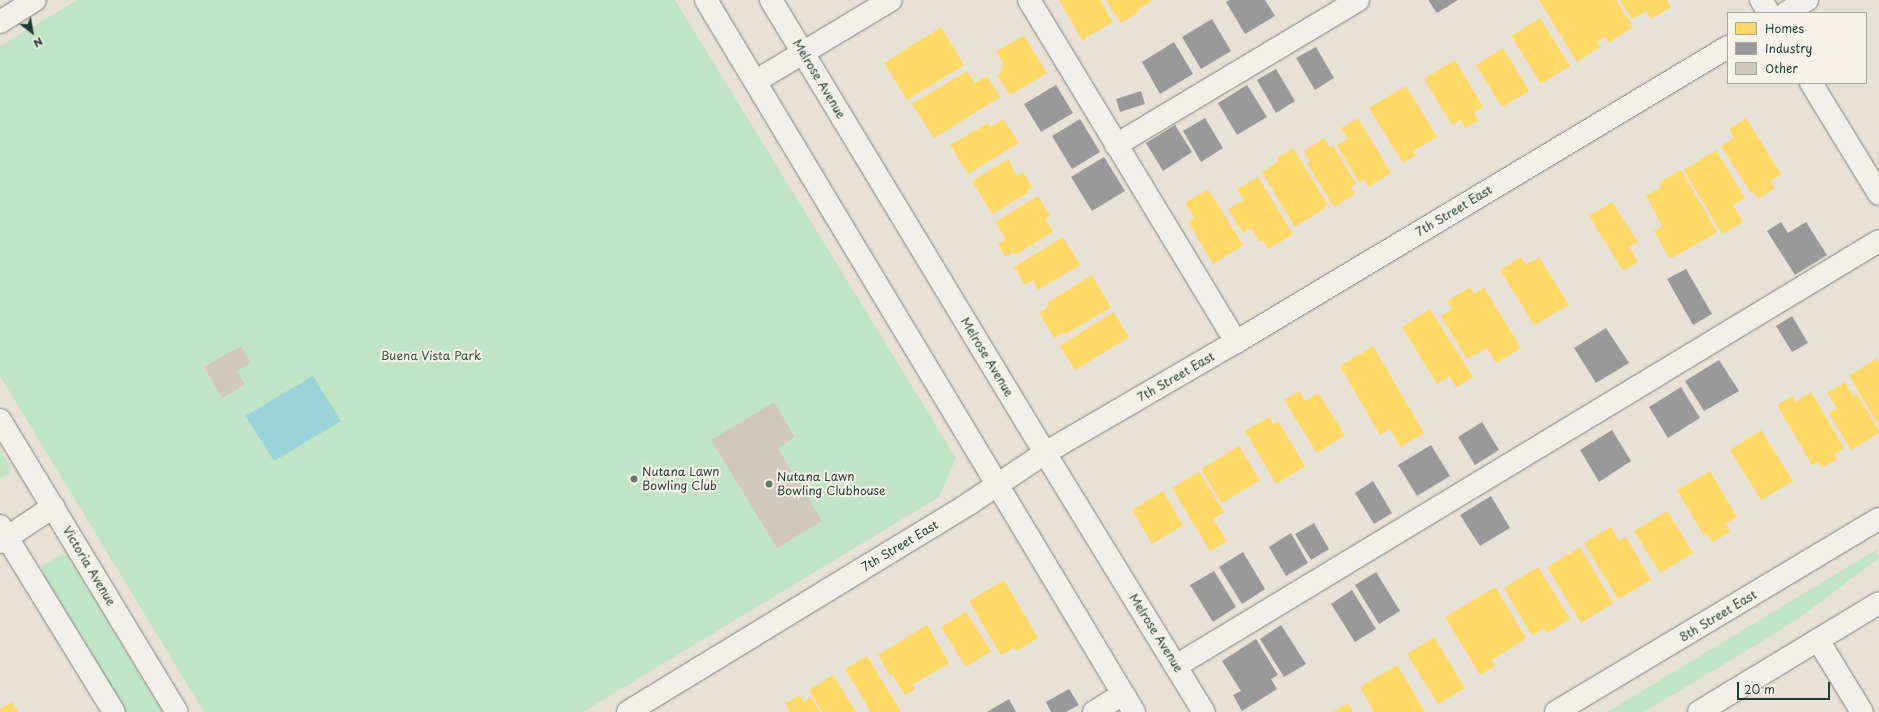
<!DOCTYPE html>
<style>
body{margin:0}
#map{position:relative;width:1879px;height:712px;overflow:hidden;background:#e8e1d6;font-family:"Playpen Sans",sans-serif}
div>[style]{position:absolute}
.green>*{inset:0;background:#c1e5c4}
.water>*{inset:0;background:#9cd2d9}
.homes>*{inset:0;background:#ffd966}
.industry>*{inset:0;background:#999}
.building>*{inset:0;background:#d1c8bb}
.roads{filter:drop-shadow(0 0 1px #7f817b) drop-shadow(0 0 1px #7f817b)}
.minor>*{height:22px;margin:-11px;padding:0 11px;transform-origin:11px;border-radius:11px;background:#f0efea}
.major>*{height:22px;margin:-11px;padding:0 11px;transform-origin:11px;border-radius:11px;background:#f0efea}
.dots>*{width:11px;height:11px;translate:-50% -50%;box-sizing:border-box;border:2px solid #f7f3e8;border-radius:50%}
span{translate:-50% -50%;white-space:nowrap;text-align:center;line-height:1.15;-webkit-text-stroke:4px #f7f3e8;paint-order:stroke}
.street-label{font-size:12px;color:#1f3d34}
.park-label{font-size:12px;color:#325747}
.poi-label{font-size:12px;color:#1f3d34}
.left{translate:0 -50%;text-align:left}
.legend{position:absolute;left:1727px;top:12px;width:140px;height:72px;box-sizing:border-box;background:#f7f3e8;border:1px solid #a1aaa0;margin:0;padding:5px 7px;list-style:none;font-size:12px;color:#1f3d34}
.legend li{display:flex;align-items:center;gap:8px;height:20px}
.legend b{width:20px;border:1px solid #a1aaa0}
.north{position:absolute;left:12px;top:12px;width:40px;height:40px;-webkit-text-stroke:3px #f7f3e8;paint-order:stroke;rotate:149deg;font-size:11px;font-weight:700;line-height:16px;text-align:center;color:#1f3d34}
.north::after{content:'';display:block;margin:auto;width:14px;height:18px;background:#1f3d34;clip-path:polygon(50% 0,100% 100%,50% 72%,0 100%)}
.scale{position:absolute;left:1737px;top:682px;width:93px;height:18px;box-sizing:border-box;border:2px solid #1f3d34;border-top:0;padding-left:5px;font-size:12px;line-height:14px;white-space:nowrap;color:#1f3d34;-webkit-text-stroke:3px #f7f3e8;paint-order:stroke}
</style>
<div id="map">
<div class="green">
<i style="clip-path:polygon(77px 0,675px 0,956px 458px,939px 497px,583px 712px,204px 712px,0 376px,0 46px)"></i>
<i style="clip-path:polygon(0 449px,11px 467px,11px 472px,0 479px)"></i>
<i style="clip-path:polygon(1876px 550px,1879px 558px,1806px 613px,1771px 636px,1644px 712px,1607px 712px)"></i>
<i style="clip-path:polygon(62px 554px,68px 556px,162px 712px,126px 712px,42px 572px,42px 566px)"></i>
</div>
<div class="water">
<i style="clip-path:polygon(313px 376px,341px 421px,274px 461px,245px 416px)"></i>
</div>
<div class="homes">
<i style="clip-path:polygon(1059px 0,1100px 0,1113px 22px,1082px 40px)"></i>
<i style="clip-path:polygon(1106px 0,1153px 0,1137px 10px,1138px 13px,1121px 23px)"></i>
<i style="clip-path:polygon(1539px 0,1616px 0,1633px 27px,1608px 43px,1605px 37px,1597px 42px,1600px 47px,1577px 62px)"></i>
<i style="clip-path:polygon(1620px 0,1667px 0,1671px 7px,1651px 19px,1646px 11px,1632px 19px)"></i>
<i style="clip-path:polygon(1540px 18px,1570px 66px,1541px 84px,1511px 36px)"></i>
<i style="clip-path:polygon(941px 27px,964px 65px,907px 100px,884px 63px)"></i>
<i style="clip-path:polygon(1024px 36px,1047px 73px,1010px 95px,997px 75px,1002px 71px,1003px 63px,996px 51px)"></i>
<i style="clip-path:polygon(1503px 48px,1529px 91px,1502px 107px,1476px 65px)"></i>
<i style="clip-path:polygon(1455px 60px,1483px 107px,1474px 112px,1479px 120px,1465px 128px,1461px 120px,1452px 125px,1424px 79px)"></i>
<i style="clip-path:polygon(967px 71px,975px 83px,987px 76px,1000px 97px,934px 138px,912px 104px)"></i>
<i style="clip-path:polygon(1406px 86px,1437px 137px,1413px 151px,1416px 155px,1403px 163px,1369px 108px)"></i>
<i style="clip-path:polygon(1358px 118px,1391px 173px,1368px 187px,1364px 179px,1359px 182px,1337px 145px,1348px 139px,1341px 128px)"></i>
<i style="clip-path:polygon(1746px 118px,1781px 174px,1770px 181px,1775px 188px,1758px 199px,1753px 191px,1751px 193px,1721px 146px,1734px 138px,1729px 129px)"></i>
<i style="clip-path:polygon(1003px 119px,1019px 143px,968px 174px,950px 145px,988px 123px,991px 127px)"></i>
<i style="clip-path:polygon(1324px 138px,1330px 148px,1333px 146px,1356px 184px,1351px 186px,1355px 194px,1334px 207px,1307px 163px,1310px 161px,1304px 151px)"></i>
<i style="clip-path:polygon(1293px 148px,1327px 204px,1324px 206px,1325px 208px,1295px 227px,1262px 172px,1279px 161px,1277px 158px)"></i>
<i style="clip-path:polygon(1716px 150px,1745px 198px,1733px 205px,1743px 222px,1722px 234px,1684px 170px)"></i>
<i style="clip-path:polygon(1008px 159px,1017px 176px,1023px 172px,1032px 187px,1026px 191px,1027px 193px,992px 214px,972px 181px)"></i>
<i style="clip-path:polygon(1681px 170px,1717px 232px,1670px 259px,1654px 231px,1662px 226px,1646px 196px,1661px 187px,1659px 182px)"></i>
<i style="clip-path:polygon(1258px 177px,1293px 234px,1268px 249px,1263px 240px,1260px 242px,1251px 228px,1243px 233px,1228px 209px,1244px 200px,1237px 189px)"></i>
<i style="clip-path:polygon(1208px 189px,1243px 245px,1213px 264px,1188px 222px,1194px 218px,1185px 203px)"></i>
<i style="clip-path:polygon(1038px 196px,1050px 216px,1045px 219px,1053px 231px,1016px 255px,1014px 252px,1005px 257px,998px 244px,1006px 239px,995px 222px)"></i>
<i style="clip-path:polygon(1612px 202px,1638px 242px,1629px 247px,1638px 262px,1623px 271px,1589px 216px)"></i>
<i style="clip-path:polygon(1063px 237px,1080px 265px,1038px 290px,1033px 280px,1025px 285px,1014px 267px)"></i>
<i style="clip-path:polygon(1521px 257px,1526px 265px,1539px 257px,1569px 305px,1534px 325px,1500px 270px)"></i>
<i style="clip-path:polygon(1092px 275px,1111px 307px,1066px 334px,1064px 332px,1054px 338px,1039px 313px,1049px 306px,1047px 303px)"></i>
<i style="clip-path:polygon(1470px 287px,1474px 294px,1484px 288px,1521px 348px,1496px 363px,1487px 348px,1467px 359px,1441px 316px,1452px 309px,1447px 301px)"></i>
<i style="clip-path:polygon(1430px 309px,1473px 377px,1456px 387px,1449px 376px,1437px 384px,1402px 327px)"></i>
<i style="clip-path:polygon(1113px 312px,1129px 337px,1075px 370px,1060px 346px)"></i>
<i style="clip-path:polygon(1373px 346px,1424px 433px,1400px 447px,1390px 429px,1380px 435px,1340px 366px)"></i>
<i style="clip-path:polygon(1877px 358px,1879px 362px,1879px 425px,1849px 376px)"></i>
<i style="clip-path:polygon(1845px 382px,1854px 397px,1857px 395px,1879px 431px,1879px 433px,1851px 450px,1829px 413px,1837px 408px,1827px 393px)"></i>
<i style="clip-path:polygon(1299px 391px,1305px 401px,1318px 393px,1345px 435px,1317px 453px,1284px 400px)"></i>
<i style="clip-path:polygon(1811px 392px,1844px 448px,1834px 454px,1837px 459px,1822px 468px,1818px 462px,1812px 465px,1777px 405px,1792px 396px,1796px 402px)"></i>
<i style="clip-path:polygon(1269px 417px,1273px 424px,1278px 421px,1305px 466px,1276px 484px,1245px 431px)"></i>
<i style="clip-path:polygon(1761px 430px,1793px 481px,1761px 500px,1730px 450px)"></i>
<i style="clip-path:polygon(1239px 446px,1260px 480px,1222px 503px,1201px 469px)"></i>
<i style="clip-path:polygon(1710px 471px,1737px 517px,1726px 523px,1730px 532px,1712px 542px,1707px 534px,1704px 536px,1677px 490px)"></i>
<i style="clip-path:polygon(1199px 472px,1224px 512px,1213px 519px,1227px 541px,1210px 551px,1172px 488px)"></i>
<i style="clip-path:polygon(1163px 491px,1183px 525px,1152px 544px,1132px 510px)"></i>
<i style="clip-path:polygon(1667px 511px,1693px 553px,1660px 573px,1634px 531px)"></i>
<i style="clip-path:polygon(1611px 527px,1619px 541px,1626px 537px,1651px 580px,1618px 599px,1584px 543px)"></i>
<i style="clip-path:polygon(1580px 547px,1613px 603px,1581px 623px,1547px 567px)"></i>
<i style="clip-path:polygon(1538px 567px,1570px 619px,1547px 633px,1544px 628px,1532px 636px,1504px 588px)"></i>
<i style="clip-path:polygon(1004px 580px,1038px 638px,1016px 651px,1014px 648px,1001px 655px,969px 601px)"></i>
<i style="clip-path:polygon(1495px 587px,1526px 638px,1491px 661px,1495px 666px,1480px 675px,1445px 617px)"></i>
<i style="clip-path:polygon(966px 612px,991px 651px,966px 667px,941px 627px)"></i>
<i style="clip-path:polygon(927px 625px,949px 663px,912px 685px,915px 689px,905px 695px,892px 674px,890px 676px,878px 655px)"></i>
<i style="clip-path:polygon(1434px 637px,1465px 688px,1438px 704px,1407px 654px)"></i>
<i style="clip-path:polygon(867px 656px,901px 712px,871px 712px,845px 669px)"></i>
<i style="clip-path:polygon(1397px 665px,1425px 712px,1374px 712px,1360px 687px)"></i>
<i style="clip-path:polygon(833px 675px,856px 712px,822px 712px,809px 690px)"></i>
<i style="clip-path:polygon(800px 695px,803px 702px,811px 697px,820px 712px,790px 712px,785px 703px)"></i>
<i style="clip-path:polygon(12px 702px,18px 712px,0 712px,0 709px)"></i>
<i style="clip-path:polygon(1348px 703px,1353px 712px,1333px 712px)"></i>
</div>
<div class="industry">
<i style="clip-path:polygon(1229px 0,1265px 0,1275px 16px,1245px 34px,1226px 2px)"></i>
<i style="clip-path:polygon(1428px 0,1458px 0,1437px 13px)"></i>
<i style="clip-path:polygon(1212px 19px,1231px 51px,1201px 69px,1182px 37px)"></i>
<i style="clip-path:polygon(1174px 42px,1193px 74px,1160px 94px,1142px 62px)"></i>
<i style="clip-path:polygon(1316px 47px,1334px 78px,1315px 90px,1296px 58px)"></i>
<i style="clip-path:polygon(1276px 69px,1295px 101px,1276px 113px,1257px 80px)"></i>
<i style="clip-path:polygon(1056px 85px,1073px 113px,1041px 132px,1024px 104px)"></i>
<i style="clip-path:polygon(1247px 85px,1267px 117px,1237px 135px,1218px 103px)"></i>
<i style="clip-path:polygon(1141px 91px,1145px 104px,1120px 112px,1116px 99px)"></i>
<i style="clip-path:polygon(1205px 118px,1223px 148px,1201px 162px,1183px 131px)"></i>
<i style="clip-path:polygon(1080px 119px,1100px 152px,1072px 169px,1052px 136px)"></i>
<i style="clip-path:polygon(1175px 125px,1192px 152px,1163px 171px,1146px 143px)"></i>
<i style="clip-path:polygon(1104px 157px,1125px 191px,1092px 211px,1071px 177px)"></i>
<i style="clip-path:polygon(1781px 222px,1788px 233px,1806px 222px,1827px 255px,1795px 275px,1767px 231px)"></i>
<i style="clip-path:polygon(1686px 269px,1712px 314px,1693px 325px,1667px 279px)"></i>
<i style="clip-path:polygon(1792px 316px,1808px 343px,1792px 352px,1776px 326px)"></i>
<i style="clip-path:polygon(1606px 328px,1629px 363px,1596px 383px,1574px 348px)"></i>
<i style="clip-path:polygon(1719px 360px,1739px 391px,1704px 411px,1685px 381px)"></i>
<i style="clip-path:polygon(1681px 387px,1700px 418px,1668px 438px,1649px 407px)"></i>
<i style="clip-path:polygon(1482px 422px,1499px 450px,1475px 465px,1458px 437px)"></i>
<i style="clip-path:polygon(1612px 430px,1631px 461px,1599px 482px,1580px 450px)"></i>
<i style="clip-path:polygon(1431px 445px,1450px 476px,1417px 496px,1398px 465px)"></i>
<i style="clip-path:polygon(1373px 481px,1392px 513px,1374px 524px,1355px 493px)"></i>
<i style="clip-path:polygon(1491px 496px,1510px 528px,1480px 546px,1460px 515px)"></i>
<i style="clip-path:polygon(1314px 523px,1329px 549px,1311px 560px,1295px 534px)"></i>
<i style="clip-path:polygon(1291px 533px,1308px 563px,1286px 576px,1269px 547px)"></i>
<i style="clip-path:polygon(1243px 552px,1265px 589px,1242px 604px,1219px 567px)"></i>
<i style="clip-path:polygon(1214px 571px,1236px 607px,1213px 622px,1190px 585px)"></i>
<i style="clip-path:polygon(1376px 572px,1400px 611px,1379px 624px,1355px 585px)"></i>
<i style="clip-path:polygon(1352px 590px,1376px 629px,1355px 642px,1331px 604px)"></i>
<i style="clip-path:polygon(1281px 625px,1306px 664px,1284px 677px,1260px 639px)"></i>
<i style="clip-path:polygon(1256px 639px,1278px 675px,1271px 679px,1277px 689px,1242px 711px,1233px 695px,1241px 691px,1222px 661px)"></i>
<i style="clip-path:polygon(1069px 689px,1079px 705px,1066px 712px,1051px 712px,1046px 702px)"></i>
<i style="clip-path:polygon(1009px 699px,1016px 712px,987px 712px)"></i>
</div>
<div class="building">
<i style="clip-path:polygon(241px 346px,250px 363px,237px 371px,245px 385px,222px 398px,204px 367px)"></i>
<i style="clip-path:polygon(774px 402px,795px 437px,778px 448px,822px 521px,777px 548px,711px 440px)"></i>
</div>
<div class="roads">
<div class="minor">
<i style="left:706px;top:0;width:831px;rotate:58.99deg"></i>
<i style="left:771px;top:0;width:529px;rotate:58.83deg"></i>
<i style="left:1045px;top:453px;width:304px;rotate:58.5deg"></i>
<i style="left:1029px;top:0;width:400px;rotate:58.8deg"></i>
<i style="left:1761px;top:0;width:15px;rotate:58deg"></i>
<i style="left:1786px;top:13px;width:25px;rotate:-32deg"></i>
<i style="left:0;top:22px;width:41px;rotate:-32.2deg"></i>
<i style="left:756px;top:81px;width:157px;rotate:-31deg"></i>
<i style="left:1811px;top:83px;width:130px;rotate:58.5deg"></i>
<i style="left:1116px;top:145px;width:282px;rotate:-30.9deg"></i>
<i style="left:0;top:420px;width:341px;rotate:58.8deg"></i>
<i style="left:0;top:526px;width:218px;rotate:58.5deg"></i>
<i style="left:0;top:542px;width:64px;rotate:-33.4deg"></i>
<i style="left:1818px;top:640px;width:84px;rotate:58.6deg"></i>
<i style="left:1176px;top:666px;width:821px;rotate:-31.16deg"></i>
<i style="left:628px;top:712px;width:401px;rotate:-31.4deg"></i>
<i style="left:970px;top:503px;width:90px;rotate:-33.7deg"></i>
<i style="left:1045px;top:453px;width:221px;rotate:-30.2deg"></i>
<i style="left:1236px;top:342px;width:574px;rotate:-30.95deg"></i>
<i style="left:1094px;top:712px;width:34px;rotate:-32deg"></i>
</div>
<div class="major">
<i style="left:1556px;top:712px;width:376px;rotate:-30.9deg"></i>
<i style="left:1699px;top:712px;width:210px;rotate:-31.2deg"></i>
</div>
</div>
<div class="dots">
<i style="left:634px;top:479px;background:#65766d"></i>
<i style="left:769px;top:484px;background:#65766d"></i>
</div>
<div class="street-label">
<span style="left:819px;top:79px;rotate:59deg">Melrose Avenue</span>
<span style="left:1454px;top:211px;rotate:-31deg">7th Street East</span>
<span style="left:987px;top:357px;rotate:59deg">Melrose Avenue</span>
<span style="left:1176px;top:377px;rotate:-30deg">7th Street East</span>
<span style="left:900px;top:546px;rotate:-31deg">7th Street East</span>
<span style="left:89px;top:566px;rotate:59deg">Victoria Avenue</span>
<span style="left:1718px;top:616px;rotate:-31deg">8th Street East</span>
<span style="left:1156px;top:633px;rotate:58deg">Melrose Avenue</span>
</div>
<div class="park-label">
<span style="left:431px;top:356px">Buena Vista Park</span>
</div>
<div class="poi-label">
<span class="left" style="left:642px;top:479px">Nutana Lawn<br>Bowling Club</span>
<span class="left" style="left:777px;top:484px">Nutana Lawn<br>Bowling Clubhouse</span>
</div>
<ul class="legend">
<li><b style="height:11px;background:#ffd966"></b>Homes</li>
<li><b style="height:11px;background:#999"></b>Industry</li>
<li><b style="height:11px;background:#d1c8bb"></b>Other</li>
</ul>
<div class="north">N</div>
<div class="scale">20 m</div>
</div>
